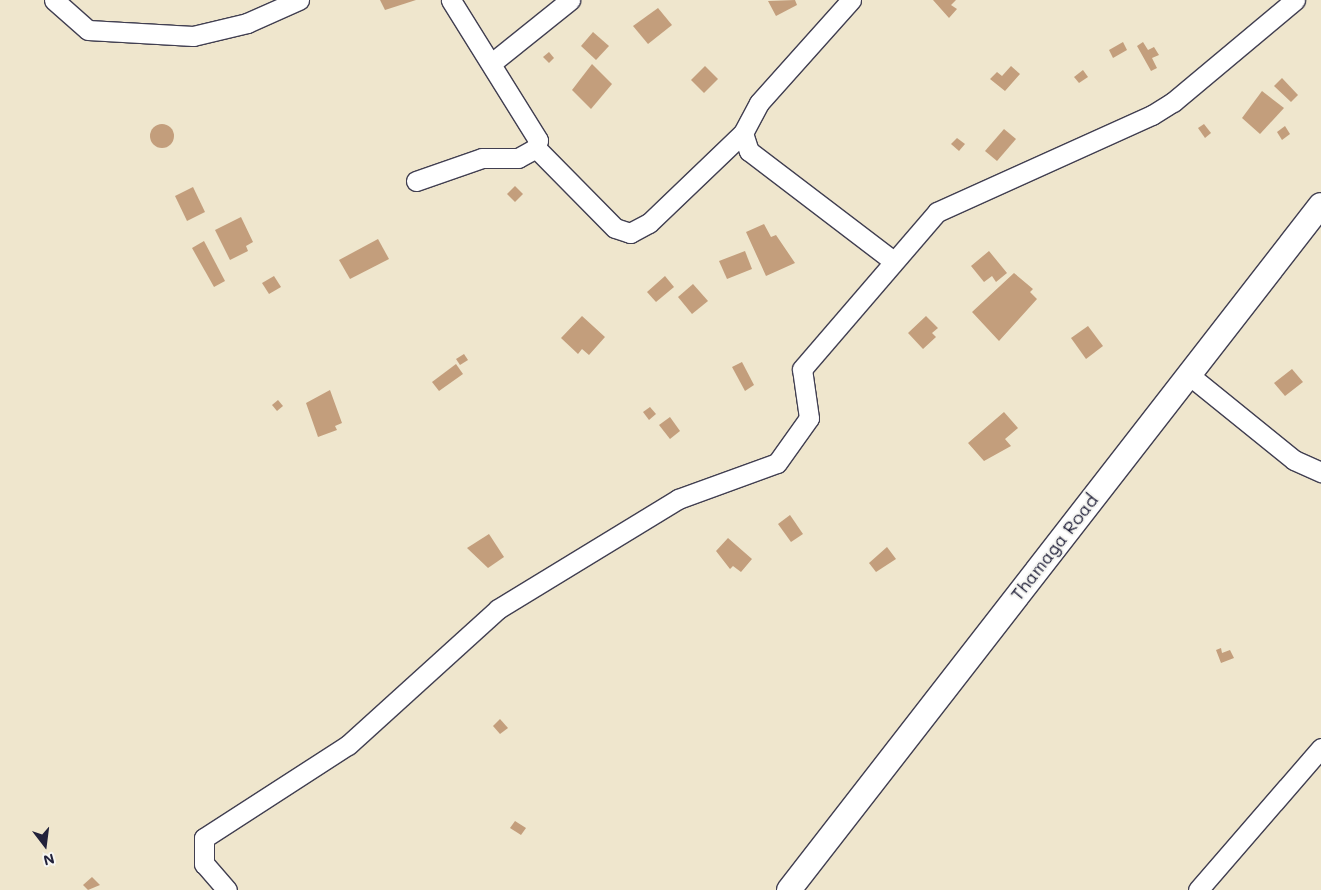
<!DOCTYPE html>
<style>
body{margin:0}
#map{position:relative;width:1321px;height:890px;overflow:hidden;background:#efe6cd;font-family:Mali,sans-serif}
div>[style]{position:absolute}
.building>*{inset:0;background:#c39e7c}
.round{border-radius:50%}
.roads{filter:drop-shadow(1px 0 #413f51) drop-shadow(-1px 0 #413f51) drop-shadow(0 1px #413f51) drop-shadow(0 -1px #413f51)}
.minor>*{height:19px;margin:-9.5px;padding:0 9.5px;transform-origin:9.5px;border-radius:9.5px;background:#fff}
.major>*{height:24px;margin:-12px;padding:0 12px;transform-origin:12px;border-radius:12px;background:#fff}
span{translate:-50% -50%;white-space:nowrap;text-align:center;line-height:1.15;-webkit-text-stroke:4px #f6f6f2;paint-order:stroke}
.street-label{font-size:18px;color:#22223b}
.north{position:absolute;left:20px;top:820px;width:50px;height:50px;-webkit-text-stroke:4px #f6f6f2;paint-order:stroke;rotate:165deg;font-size:14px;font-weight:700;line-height:20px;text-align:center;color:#22223b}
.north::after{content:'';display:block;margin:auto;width:18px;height:22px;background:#22223b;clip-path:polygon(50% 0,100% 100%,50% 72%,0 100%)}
</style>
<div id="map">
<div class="building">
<div style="clip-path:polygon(380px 0,416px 0,385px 10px)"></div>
<div style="clip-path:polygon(795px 0,797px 5px,776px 16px,768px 1px)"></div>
<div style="clip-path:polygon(933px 0,956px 0,951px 5px,957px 9px,949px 18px)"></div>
<div style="clip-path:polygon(658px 8px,672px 25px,648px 44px,633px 26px)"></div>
<div style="clip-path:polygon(593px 32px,609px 46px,596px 60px,581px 46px)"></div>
<div style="clip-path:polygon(1123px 42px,1127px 50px,1113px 58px,1109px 50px)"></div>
<div style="clip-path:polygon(1143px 42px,1148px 50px,1154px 47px,1159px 55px,1152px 58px,1157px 68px,1151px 71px,1137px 46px)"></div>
<div style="clip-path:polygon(549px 52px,554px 58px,549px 63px,543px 57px)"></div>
<div style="clip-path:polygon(592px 64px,612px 84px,591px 109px,572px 90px)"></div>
<div style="clip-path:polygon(705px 66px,718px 79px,704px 93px,691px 80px)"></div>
<div style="clip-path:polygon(1011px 66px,1020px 74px,1005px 91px,990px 79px,997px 72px,1002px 76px)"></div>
<div style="clip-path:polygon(1083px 70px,1088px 77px,1079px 83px,1074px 77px)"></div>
<div style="clip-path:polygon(1282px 78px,1298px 95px,1291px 102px,1274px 86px)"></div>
<div style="clip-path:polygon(1262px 91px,1284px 108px,1260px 134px,1242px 118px)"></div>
<div style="clip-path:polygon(1204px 124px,1211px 133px,1205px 138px,1198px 128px)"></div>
<div class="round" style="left:150px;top:124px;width:24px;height:24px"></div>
<div style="clip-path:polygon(1285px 126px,1290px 134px,1282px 140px,1277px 132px)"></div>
<div style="clip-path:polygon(1004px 129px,1016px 139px,997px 161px,985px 151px)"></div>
<div style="clip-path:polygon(957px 138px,965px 144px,959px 151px,951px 144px)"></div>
<div style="clip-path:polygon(515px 186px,523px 194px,515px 202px,507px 194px)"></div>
<div style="clip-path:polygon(193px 187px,205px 212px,187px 221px,175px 196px)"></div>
<div style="clip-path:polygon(241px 217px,253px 242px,246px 246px,248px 251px,230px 260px,215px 230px)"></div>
<div style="clip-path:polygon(764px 224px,771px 237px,776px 235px,795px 263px,766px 276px,746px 232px)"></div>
<div style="clip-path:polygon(378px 239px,389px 259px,350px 279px,339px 260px)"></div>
<div style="clip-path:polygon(204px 241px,225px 281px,214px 287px,192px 248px)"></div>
<div style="clip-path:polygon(745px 251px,752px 269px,727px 279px,719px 261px)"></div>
<div style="clip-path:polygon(989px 251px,1007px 273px,996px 282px,992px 276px,984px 282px,971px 266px)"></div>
<div style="clip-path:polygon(1014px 273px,1033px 289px,1030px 292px,1037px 299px,999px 341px,972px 312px)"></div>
<div style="clip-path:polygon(274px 276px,281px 287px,269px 294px,262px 283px)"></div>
<div style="clip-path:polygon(665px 276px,674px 287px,656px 302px,647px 292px)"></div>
<div style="clip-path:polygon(693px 284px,708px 301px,692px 314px,678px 297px)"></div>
<div style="clip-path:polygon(582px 316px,605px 337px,589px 355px,582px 349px,578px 354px,561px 338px)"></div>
<div style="clip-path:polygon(926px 316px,938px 328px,932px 333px,936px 337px,923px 349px,908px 333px)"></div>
<div style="clip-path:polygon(1088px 326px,1103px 346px,1086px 359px,1071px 338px)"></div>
<div style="clip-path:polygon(464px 354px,468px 360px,460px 365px,456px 359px)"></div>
<div style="clip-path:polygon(742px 362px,754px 385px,745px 391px,732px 367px)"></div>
<div style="clip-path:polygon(456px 364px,463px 374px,439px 391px,432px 382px)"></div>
<div style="clip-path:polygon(1292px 369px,1303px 382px,1285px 396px,1274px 383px)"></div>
<div style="clip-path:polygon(330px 390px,342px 423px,335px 426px,337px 430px,318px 437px,306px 403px)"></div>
<div style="clip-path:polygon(278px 400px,283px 406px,277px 411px,272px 405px)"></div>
<div style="clip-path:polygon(650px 407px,656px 414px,649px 420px,643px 412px)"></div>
<div style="clip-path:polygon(1004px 412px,1018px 428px,1005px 439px,1011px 446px,984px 461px,968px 443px)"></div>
<div style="clip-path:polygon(670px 417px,680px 431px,670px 439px,659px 425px)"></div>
<div style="clip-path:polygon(790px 515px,803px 534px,791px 542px,778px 524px)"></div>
<div style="clip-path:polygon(489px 534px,504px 557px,488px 568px,467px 548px)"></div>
<div style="clip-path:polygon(728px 538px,752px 559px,741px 572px,733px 566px,730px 569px,716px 551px)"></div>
<div style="clip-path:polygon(887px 547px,896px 559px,876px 572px,869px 563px)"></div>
<div style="clip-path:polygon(1221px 648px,1222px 653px,1230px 650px,1234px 658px,1221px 663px,1216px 650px)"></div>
<div style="clip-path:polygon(500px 719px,508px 728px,500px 734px,493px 726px)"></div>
<div style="clip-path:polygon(515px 821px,526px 828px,521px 835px,510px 828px)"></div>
<div style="clip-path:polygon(92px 877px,100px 885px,88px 890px,83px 885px)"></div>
</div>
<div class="roads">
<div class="minor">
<div style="left:54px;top:0;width:45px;rotate:41.4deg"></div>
<div style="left:88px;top:30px;width:105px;rotate:3.3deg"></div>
<div style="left:193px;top:36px;width:56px;rotate:-13.5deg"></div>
<div style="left:247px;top:23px;width:57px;rotate:-23.9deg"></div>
<div style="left:851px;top:0;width:138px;rotate:131.8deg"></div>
<div style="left:759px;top:103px;width:34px;rotate:118deg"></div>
<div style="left:743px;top:133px;width:19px;rotate:72deg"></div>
<div style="left:749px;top:151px;width:180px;rotate:37.3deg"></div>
<div style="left:493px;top:62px;width:99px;rotate:-38.8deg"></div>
<div style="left:536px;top:148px;width:112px;rotate:45.4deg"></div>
<div style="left:615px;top:228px;width:16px;rotate:18deg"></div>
<div style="left:630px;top:233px;width:21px;rotate:-28deg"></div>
<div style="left:649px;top:223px;width:130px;rotate:-43.8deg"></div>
<div style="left:416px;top:181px;width:70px;rotate:-19.2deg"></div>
<div style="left:482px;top:158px;width:36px"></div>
<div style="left:518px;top:158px;width:21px;rotate:-29deg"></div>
<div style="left:536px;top:148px;width:8px;rotate:-76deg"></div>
<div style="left:538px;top:140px;width:165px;rotate:-121.9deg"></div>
<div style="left:1189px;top:375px;width:135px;rotate:39deg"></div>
<div style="left:1294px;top:460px;width:30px;rotate:24deg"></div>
<div style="left:227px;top:890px;width:35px;rotate:-131deg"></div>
<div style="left:204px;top:864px;width:26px;rotate:-90deg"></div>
<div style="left:204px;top:838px;width:171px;rotate:-32.9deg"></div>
<div style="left:348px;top:745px;width:202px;rotate:-42.2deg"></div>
<div style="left:498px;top:609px;width:211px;rotate:-31.4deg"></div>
<div style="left:678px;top:499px;width:105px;rotate:-20deg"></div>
<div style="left:777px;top:463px;width:55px;rotate:-54.6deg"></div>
<div style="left:809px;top:418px;width:49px;rotate:-98.1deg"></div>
<div style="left:802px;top:369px;width:207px;rotate:-49.3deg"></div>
<div style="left:937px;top:212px;width:236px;rotate:-24.3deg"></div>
<div style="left:1152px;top:115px;width:25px;rotate:-32deg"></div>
<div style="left:1173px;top:102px;width:159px;rotate:-39.9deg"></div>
<div style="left:1198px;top:890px;width:188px;rotate:-49.1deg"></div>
</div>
<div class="major">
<div style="left:789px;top:890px;width:867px;rotate:-52.17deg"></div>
</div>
</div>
<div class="street-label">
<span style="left:1054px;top:547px;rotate:-52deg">Thamaga Road</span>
</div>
<div class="north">N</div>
</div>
